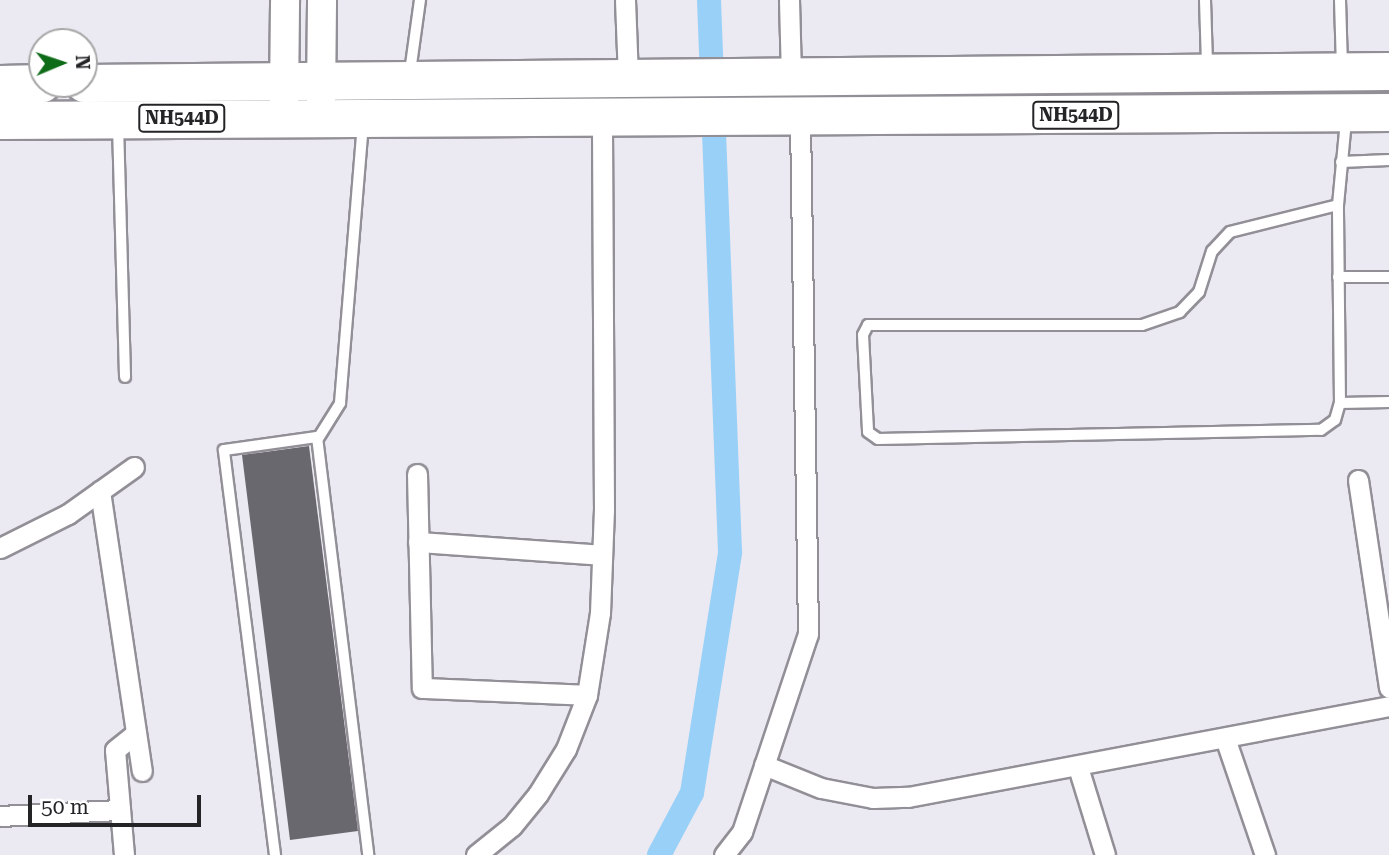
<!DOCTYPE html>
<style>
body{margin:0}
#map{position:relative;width:1389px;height:855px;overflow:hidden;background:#ebe9f1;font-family:"Roboto Serif",serif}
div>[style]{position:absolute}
.canal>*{height:24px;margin:-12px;padding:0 12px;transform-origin:12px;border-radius:12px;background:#98d0f7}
.building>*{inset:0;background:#6a686f}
.roads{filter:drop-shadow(2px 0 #928f97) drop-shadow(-2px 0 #928f97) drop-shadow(0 2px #928f97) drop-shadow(0 -2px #928f97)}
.lane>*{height:10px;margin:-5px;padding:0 5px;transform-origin:5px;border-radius:5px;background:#fff}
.street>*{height:19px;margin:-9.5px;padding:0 9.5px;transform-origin:9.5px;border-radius:9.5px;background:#fff}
.secondary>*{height:28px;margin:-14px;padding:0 14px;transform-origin:14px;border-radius:14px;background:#fff}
.highway>*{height:37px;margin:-18.5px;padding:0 18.5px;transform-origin:18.5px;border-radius:18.5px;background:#fff}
span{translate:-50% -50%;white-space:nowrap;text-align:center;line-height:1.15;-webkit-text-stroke:7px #fff;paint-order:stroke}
.shield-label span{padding:2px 5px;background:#fff;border:2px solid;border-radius:5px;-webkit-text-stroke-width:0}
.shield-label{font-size:18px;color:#242326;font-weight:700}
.north{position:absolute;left:28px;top:28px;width:70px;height:70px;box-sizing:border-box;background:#fff;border:2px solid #a7a7a8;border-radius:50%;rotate:88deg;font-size:19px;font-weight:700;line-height:28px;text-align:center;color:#242326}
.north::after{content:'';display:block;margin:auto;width:24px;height:32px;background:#0e6c18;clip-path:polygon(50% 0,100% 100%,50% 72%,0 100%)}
.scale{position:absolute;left:28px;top:795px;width:173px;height:32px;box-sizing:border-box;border:4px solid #242326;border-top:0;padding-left:9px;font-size:21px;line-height:24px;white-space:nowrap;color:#242326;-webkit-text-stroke:5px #fff;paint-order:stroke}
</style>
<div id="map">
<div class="canal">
<div style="left:659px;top:855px;width:70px;rotate:-62deg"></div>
<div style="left:692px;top:793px;width:244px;rotate:-81deg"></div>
<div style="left:730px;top:552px;width:552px;rotate:-92.18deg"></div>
</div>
<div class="building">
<div style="clip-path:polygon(309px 446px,358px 831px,290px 840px,242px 455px)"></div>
</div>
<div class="roads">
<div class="lane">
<div style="left:1205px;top:0;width:65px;rotate:88.2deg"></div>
<div style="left:1340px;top:0;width:66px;rotate:88.3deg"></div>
<div style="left:410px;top:72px;width:73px;rotate:-82.1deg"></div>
<div style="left:118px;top:125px;width:252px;rotate:88.4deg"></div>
<div style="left:1341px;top:162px;width:48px;rotate:-2.4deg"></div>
<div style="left:1338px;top:205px;width:111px;rotate:166deg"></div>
<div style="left:1230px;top:232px;width:26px;rotate:133deg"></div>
<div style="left:1212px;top:251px;width:43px;rotate:107.6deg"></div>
<div style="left:1199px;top:292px;width:28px;rotate:134deg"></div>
<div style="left:1180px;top:312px;width:40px;rotate:161.1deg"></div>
<div style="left:1142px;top:325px;width:274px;rotate:180deg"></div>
<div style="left:868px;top:325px;width:11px;rotate:117deg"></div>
<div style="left:863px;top:335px;width:97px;rotate:87deg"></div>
<div style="left:868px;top:432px;width:12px;rotate:35deg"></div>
<div style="left:878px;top:439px;width:443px;rotate:-1.2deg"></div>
<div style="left:1321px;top:430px;width:17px;rotate:-36deg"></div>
<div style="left:1335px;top:420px;width:18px;rotate:-74deg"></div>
<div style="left:1340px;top:403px;width:198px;rotate:-90.6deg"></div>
<div style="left:1338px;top:205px;width:85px;rotate:-84.6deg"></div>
<div style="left:1338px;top:277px;width:51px"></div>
<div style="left:1340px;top:403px;width:49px;rotate:-1.2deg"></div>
<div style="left:319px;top:437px;width:40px;rotate:-58deg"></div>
<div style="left:340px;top:403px;width:279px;rotate:-85.3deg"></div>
<div style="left:275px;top:855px;width:408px;rotate:-97.2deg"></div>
<div style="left:224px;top:450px;width:94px;rotate:-8deg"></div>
<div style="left:317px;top:437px;width:421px;rotate:83deg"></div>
</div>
<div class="street">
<div style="left:625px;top:0;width:78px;rotate:87.8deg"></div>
<div style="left:789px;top:0;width:77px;rotate:88.5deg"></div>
<div style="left:417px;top:474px;width:214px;rotate:88.7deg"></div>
<div style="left:422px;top:688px;width:165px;rotate:2.4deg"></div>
<div style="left:1358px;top:480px;width:210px;rotate:81.5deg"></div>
<div style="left:100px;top:491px;width:283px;rotate:81.5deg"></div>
<div style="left:418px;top:542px;width:184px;rotate:4deg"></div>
<div style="left:0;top:548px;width:76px;rotate:-26.6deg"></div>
<div style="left:68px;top:514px;width:81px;rotate:-35.5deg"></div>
<div style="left:1225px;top:738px;width:124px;rotate:71.1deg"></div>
<div style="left:764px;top:765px;width:61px;rotate:22deg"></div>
<div style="left:821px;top:788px;width:53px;rotate:10.9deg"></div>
<div style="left:873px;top:798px;width:35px;rotate:-2deg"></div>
<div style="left:908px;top:797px;width:490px;rotate:-10.7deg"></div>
<div style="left:1078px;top:767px;width:92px;rotate:72.9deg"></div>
<div style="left:0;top:816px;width:120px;rotate:-2.9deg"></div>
<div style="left:124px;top:855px;width:105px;rotate:-94.9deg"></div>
<div style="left:115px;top:750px;width:27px;rotate:-39deg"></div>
<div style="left:476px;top:855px;width:46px;rotate:-38.9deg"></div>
<div style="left:512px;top:826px;width:41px;rotate:-50.9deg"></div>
<div style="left:538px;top:794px;width:53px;rotate:-58.1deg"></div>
<div style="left:566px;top:749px;width:58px;rotate:-68.7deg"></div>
<div style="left:587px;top:695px;width:83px;rotate:-81deg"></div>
<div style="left:600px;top:613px;width:103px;rotate:-87.8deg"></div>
<div style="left:604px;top:510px;width:393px;rotate:-90.3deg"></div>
<div style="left:724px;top:855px;width:29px;rotate:-52deg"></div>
<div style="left:742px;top:832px;width:209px;rotate:-71.6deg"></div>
<div style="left:808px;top:634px;width:517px;rotate:-90.89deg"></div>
</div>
<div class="secondary">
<div style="left:321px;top:99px;width:99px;rotate:-89.4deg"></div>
<div style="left:284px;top:101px;width:101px;rotate:-89.4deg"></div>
</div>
<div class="highway">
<div style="left:84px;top:83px;width:1305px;rotate:-0.53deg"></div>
<div style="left:0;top:84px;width:42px;rotate:-1.4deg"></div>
<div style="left:0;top:120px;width:1389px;rotate:-0.33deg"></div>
</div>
</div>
<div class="shield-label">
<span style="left:1076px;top:115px">NH544D</span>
<span style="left:182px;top:118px">NH544D</span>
</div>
<div class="north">N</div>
<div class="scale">50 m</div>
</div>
